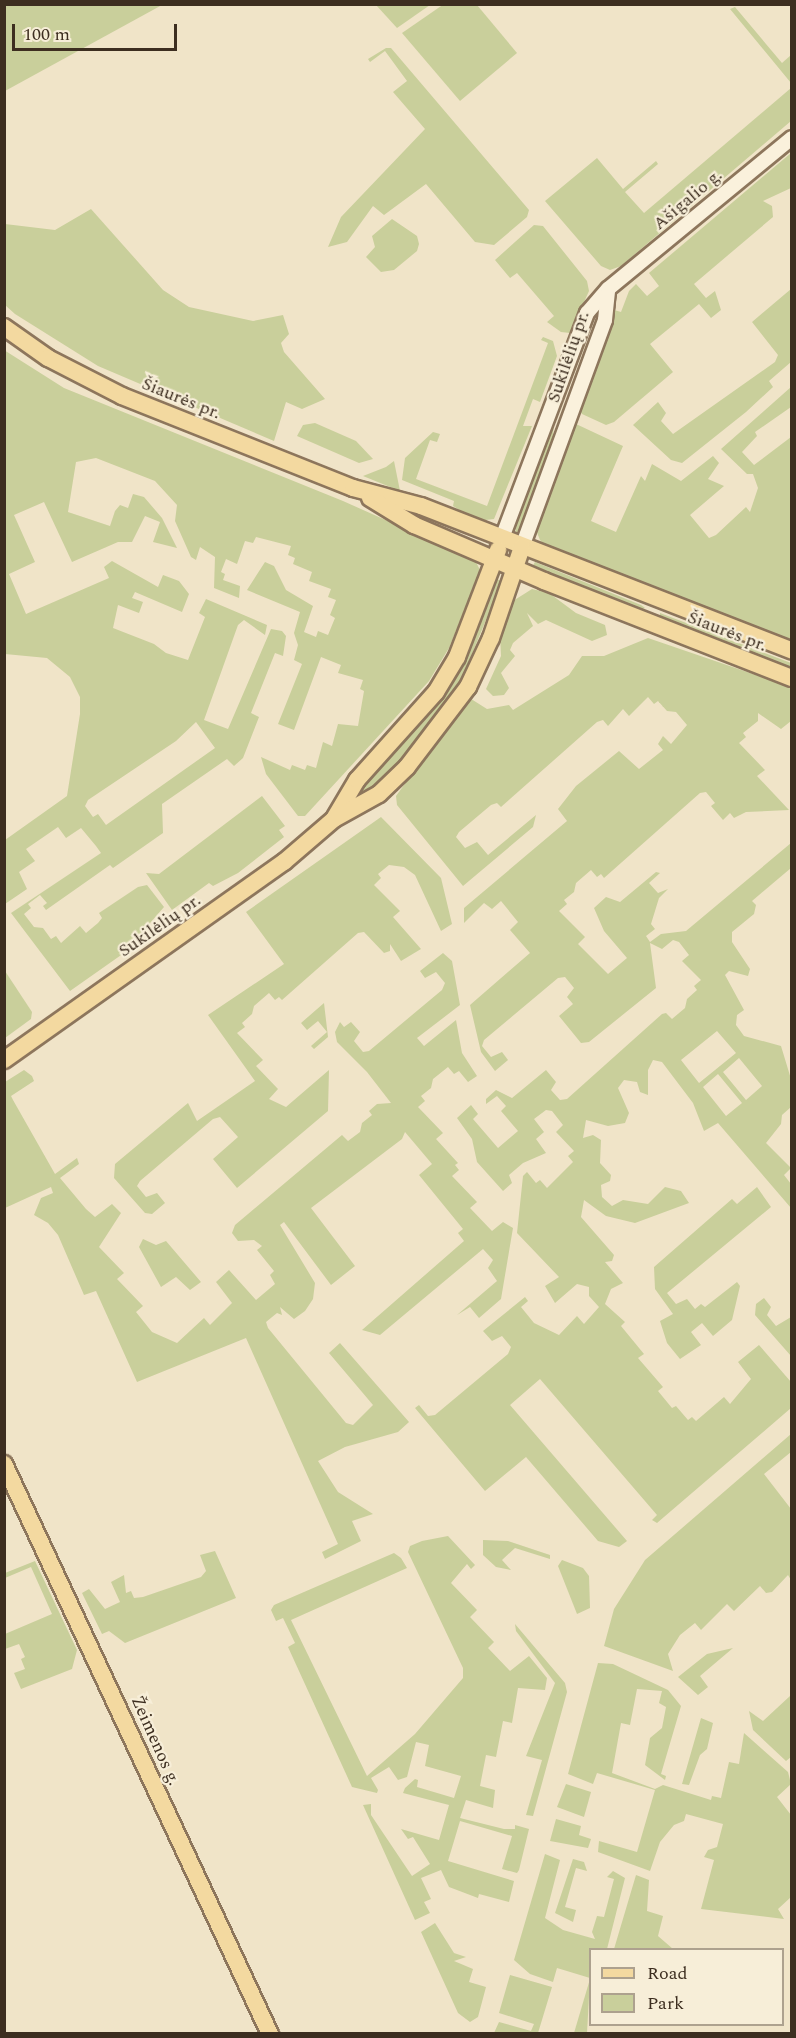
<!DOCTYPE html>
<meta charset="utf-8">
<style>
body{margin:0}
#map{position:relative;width:796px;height:2038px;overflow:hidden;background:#f0e4c8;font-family:Spectral,serif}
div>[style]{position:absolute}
.green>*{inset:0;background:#c9cf9b}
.roads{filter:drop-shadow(2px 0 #8d765c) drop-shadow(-2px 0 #8d765c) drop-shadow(0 2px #8d765c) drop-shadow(0 -2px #8d765c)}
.minor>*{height:14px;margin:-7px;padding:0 7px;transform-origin:7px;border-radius:7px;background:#faf1dc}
.major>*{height:16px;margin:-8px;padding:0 8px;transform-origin:8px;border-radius:8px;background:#f3d9a0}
span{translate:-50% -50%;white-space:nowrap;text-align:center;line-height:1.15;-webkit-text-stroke:4.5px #f7eed8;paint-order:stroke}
.street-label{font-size:18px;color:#3d2e20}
.frame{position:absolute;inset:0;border:6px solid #3d2e20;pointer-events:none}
.legend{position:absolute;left:589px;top:1948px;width:195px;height:78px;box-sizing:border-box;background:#f7eed8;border:2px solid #ada18e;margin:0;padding:8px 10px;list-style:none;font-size:18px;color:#3d2e20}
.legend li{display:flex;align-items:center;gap:12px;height:30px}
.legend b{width:30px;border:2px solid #ada18e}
.scale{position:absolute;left:12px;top:24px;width:165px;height:27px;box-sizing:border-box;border:3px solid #3d2e20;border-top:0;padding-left:8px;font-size:18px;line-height:21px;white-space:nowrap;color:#3d2e20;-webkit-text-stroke:4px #f7eed8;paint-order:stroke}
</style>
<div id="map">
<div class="green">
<div style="clip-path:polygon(444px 4px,477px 5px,517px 53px,460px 101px,402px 33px)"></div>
<div style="clip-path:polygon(4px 5px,5px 4px,162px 5px,5px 91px)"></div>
<div style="clip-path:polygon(376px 5px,430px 5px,397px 28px)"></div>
<div style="clip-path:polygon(735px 7px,782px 63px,791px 55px,791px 83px,730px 9px)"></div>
<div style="clip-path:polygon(386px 48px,391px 48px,529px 210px,527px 217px,494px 245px,475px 242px,426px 184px,384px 215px,373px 206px,347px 242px,328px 247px,341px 217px,425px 129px,393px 92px,407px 81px,385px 51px,370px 62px,368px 59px)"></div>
<div style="clip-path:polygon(791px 88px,791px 121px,621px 266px,610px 270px,601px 266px,545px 201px,597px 158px,623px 189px,656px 161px,658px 164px,625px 192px,644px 213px)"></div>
<div style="clip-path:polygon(791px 153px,791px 188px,763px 201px,772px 206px,773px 217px,694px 284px,706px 298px,715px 291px,721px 310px,711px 318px,699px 304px,650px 344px,673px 372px,614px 422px,606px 425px,582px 414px,578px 407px,614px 310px,621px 312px,629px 291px,636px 284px,647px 296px,659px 286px,649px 273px)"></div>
<div style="clip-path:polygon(91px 209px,163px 290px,189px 307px,253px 321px,283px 315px,289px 334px,281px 343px,284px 352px,325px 399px,302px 409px,286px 402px,274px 441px,98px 366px,15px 314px,5px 305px,5px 224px,55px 230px)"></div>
<div style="clip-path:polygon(392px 219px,417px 236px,419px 244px,417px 251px,394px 270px,381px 272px,366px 257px,375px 247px,372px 236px)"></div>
<div style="clip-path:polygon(534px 225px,543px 226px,587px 281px,589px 291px,570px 333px,561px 332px,547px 322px,554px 316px,517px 273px,510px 278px,495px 260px)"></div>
<div style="clip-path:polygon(791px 289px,791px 362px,769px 381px,773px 387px,746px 412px,682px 463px,671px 460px,633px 425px,658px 402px,666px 413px,661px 421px,673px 434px,775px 362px,778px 355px,752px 322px)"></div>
<div style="clip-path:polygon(543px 337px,553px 341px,557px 356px,540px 402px,533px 399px,523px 426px,532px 426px,494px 519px,477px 521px,453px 506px,454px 501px,402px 480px,405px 458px,433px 432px,440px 434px,437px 442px,430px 440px,416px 479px,487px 506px,548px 343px,541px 340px)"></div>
<div style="clip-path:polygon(evenodd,4px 350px,64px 388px,343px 501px,464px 555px,475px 560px,482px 574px,482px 580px,476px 581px,449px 648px,429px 681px,305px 816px,298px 816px,266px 774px,261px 757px,290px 770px,292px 765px,305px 770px,307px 765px,316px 768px,323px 742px,332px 746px,338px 724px,358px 726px,364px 691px,360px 689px,363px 680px,338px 673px,341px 665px,321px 657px,294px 730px,278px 724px,302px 664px,294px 660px,298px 645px,294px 633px,300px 612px,247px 590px,265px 562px,274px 566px,286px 590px,313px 606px,304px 632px,316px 637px,318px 631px,328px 635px,335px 618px,330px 615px,336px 600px,328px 597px,331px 589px,309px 581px,312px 572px,293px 564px,295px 558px,288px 555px,291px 546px,256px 537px,253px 543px,245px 541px,237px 564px,226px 559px,221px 572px,225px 574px,223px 580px,240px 586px,239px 598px,214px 588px,215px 557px,200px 547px,196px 560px,191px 557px,175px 521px,177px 505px,155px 481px,96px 458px,76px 462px,68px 512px,110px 526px,115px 511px,120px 505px,128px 508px,133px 494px,144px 497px,162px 518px,177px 548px,153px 542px,160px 522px,145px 516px,132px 542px,118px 542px,72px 562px,44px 502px,14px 515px,35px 562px,9px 574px,26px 614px,109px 578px,104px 567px,112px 561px,158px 587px,163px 575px,179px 581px,189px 594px,182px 612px,135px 592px,132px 598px,143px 602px,139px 613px,118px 605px,113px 628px,154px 644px,166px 653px,188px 660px,205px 617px,199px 613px,206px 599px,267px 625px,265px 635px,244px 620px,238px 625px,204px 720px,228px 729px,271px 629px,282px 631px,286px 636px,283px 656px,275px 653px,251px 713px,259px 717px,243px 758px,234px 766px,227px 759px,162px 804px,163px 833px,113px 868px,110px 865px,46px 910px,43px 906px,47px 903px,40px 895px,28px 904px,31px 908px,24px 914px,34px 927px,43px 928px,51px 939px,56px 936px,61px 943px,80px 926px,86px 933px,98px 923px,102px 918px,99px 913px,138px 887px,147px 885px,164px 907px,124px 953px,70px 991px,11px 913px,101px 853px,96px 846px,81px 828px,66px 838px,58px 827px,26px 849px,35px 861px,19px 872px,27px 889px,5px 904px,5px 840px,67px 796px,80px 714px,80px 697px,70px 677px,47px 658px,5px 654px,4px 350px,196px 722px,215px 748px,106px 825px,98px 814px,93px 817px,85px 806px,88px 800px,176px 741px,196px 722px)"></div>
<div style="clip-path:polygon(575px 367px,554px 424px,552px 444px,522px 527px,516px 533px,515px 528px)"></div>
<div style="clip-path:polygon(791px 387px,791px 407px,755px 432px,757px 436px,742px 452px,754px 465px,791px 437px,791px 644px,546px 547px,540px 540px,536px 530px,539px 516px,571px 428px,576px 424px,623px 446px,591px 521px,616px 532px,641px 476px,645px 481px,652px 464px,681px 481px,713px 456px,719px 463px,708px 479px,724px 486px,690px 515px,709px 538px,716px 535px,746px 507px,750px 512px,758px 488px,753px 474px,747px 474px,721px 449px)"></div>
<div style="clip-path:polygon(315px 423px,356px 441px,373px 459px,359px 463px,297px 436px,303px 425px)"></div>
<div style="clip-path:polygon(394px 461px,400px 491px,363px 476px,386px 467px)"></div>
<div style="clip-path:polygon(535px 562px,641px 605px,645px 608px,640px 610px,549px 576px,532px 567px)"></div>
<div style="clip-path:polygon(496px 579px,502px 581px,458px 688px,402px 762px,361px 795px,358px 788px,421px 720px,461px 663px)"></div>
<div style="clip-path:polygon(532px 589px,549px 593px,576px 613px,605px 625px,607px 635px,592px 641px,546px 620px,538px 624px,527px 613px,533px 626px,513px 643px,510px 650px,515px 656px,501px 673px,509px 688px,504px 695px,493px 696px,486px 689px,501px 656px,500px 634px,513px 601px)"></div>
<div style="clip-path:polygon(660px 613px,791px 663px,791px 671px,660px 620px)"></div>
<div style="clip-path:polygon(evenodd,648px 638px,791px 687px,791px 721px,781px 729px,758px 713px,758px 721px,743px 733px,746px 737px,739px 743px,765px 770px,757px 776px,789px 810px,746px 812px,734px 818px,730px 813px,723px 820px,711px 806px,715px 803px,706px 792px,700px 793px,604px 878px,601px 874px,597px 877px,591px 870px,576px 883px,574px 892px,564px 900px,567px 904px,559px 911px,585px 937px,578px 944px,608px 974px,627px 958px,604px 931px,594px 908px,606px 897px,620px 902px,656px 872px,660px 873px,649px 883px,658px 893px,668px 889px,659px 898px,651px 924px,655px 929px,646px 936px,650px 942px,661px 934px,686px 931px,791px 843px,791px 868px,752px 901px,756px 905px,754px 914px,732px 932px,732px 942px,750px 969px,748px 976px,729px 971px,725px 975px,744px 1010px,737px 1015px,736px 1025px,744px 1036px,781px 1046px,791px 1079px,791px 1107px,782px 1115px,781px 1124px,766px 1143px,791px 1168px,784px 1175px,791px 1184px,791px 1208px,718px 1123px,704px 1131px,693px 1103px,662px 1062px,653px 1060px,648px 1070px,648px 1095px,640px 1092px,637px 1082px,624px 1080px,618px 1088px,629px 1113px,625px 1123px,608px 1126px,586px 1120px,583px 1138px,593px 1135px,601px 1140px,600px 1163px,611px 1175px,610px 1181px,601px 1185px,602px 1197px,612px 1206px,623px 1200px,648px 1204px,665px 1187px,681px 1191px,689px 1203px,635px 1223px,606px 1216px,584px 1200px,581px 1217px,614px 1255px,612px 1261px,605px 1262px,623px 1283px,611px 1289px,605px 1304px,625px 1322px,621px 1326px,644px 1354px,638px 1358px,663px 1387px,658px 1391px,672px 1408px,676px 1406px,688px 1420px,692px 1417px,696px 1421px,724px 1397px,730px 1404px,751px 1379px,738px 1362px,759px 1345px,791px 1382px,791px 1408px,657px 1523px,652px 1520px,657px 1515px,540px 1379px,510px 1405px,627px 1541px,619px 1547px,598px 1541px,526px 1457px,485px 1491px,415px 1408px,419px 1405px,428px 1416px,435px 1415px,508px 1354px,511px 1347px,502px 1336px,492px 1341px,483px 1331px,525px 1297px,528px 1301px,521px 1307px,534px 1323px,559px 1335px,577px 1316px,584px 1324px,599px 1307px,589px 1296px,589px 1287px,577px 1284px,555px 1303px,545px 1286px,559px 1277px,517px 1233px,523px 1176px,527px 1172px,536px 1183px,540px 1180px,547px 1188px,573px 1162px,568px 1156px,574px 1151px,556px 1132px,563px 1125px,552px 1111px,546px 1110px,534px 1119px,544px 1132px,536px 1139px,546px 1153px,523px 1163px,509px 1175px,512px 1183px,503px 1191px,477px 1162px,472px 1139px,457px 1118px,471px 1105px,478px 1114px,473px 1119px,498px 1148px,518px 1131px,501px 1111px,506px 1106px,497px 1096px,486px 1104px,486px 1099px,496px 1090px,512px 1098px,546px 1070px,556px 1082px,551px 1090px,560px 1100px,567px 1099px,662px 1014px,666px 1013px,672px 1019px,685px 1008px,687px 999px,697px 990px,694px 986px,701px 980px,682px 961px,689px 955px,679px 942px,673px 940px,662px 949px,650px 943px,656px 988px,589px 1042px,581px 1043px,559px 1016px,573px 1004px,567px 997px,574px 988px,565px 977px,558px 978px,484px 1040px,482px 1046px,491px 1057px,502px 1052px,508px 1060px,495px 1071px,481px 1052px,470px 1005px,530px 953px,510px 930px,518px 922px,501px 901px,492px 909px,484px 903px,464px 923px,464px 908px,567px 821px,558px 809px,576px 786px,619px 751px,639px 769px,663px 750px,658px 744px,663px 736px,671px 744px,687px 725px,676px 712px,667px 711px,658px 701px,654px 704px,648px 697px,629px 716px,623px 709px,608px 726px,603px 720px,597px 722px,501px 807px,497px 803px,491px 805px,459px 832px,456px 837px,465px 848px,477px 842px,488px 855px,536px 815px,533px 827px,463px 886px,397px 805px,396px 796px,468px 697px,487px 709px,509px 705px,513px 710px,569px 675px,582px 656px,604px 656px,648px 638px,717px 1031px,736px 1053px,699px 1083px,681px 1060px,717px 1031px,648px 638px,739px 1058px,762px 1086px,746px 1100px,723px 1072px,739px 1058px,648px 638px,718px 1074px,742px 1103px,726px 1116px,703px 1087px,718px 1074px)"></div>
<div style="clip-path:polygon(262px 796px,285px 826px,279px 830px,284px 837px,238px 873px,213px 886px,209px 883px,172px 910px,146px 873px,159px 874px)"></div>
<div style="clip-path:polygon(381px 817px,441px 878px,452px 924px,441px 931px,415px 875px,404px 867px,389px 865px,378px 874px,381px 878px,374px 885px,400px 911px,393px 917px,421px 949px,401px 961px,390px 944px,390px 951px,384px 953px,364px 932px,358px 933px,282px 1000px,279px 997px,275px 1000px,269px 993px,254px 1006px,252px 1014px,242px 1023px,245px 1027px,237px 1033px,263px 1060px,256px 1066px,278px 1089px,269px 1099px,286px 1107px,329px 1070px,328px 1111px,237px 1188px,213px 1159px,238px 1137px,220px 1117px,213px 1119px,140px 1181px,137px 1186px,146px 1197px,157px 1193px,165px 1203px,152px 1214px,145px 1213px,114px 1178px,115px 1164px,188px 1103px,197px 1121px,255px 1081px,208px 1015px,284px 964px,246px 912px)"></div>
<div style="clip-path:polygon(443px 953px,452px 961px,460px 1005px,417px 1038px,424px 1046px,456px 1020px,462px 1053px,477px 1076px,468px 1082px,459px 1071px,454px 1074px,448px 1067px,433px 1079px,431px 1088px,421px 1096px,425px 1101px,418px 1107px,443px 1133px,436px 1139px,458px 1163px,455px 1165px,459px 1170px,452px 1176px,477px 1202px,470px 1208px,492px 1231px,503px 1222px,513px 1228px,501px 1299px,479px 1318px,470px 1307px,457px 1315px,497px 1281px,488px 1268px,493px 1260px,483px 1249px,380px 1335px,362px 1330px,464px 1241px,458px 1233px,463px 1229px,419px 1175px,432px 1164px,405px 1132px,402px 1139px,311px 1208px,355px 1266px,331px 1285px,284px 1222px,280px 1225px,315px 1283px,313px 1299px,305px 1311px,294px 1319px,280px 1307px,282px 1315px,277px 1313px,266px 1322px,268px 1328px,346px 1423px,353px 1425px,373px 1405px,329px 1353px,340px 1343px,409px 1422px,398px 1432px,345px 1447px,318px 1461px,338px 1492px,373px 1514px,352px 1521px,361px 1541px,325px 1559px,322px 1552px,338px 1544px,246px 1338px,137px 1382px,96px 1291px,84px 1295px,58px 1235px,48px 1223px,34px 1215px,41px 1198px,53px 1193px,51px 1187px,5px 1208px,5px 1082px,24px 1070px,32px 1076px,34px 1081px,11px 1096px,13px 1100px,55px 1174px,77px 1158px,79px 1164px,60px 1178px,86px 1209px,95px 1217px,112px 1204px,121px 1213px,99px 1247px,124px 1273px,117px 1279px,143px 1306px,136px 1312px,152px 1332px,177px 1343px,204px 1318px,210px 1325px,232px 1303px,216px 1282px,229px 1270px,256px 1300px,275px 1284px,270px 1275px,274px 1271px,257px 1250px,262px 1246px,254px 1240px,238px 1241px,232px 1233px,235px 1225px,342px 1135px,348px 1141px,360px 1132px,362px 1123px,372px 1115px,369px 1111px,377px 1104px,391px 1103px,367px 1072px,337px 1042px,335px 1032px,340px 1022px,344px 1027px,351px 1022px,360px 1032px,354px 1041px,363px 1052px,369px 1051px,442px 990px,445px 983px,436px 972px,425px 978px,420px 971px)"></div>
<div style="clip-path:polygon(5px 971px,32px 1012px,31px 1019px,5px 1038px)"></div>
<div style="clip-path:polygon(324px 1003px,328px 1037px,314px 1049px,311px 1046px,327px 1032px,318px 1021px,307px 1030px,301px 1023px)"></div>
<div style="clip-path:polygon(757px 1187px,771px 1207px,667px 1293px,676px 1304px,687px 1299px,695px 1309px,701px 1304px,705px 1307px,737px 1282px,740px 1286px,732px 1320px,713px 1336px,702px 1323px,691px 1332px,701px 1345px,680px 1359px,667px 1343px,660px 1321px,673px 1314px,655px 1289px,654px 1267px,732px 1199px,737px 1204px)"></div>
<div style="clip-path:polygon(143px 1239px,156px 1245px,166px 1241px,201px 1282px,190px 1290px,176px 1277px,161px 1287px,139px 1247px)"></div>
<div style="clip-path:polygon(764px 1298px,771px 1307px,767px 1315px,776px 1326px,791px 1317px,791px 1356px,755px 1315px,756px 1304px)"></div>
<div style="clip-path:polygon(791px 1434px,791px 1452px,764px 1474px,791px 1509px,791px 1580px,788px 1575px,772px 1592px,766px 1593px,760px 1586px,734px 1611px,727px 1604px,701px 1630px,695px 1623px,680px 1635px,668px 1654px,673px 1671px,604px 1646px,614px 1609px,645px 1560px)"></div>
<div style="clip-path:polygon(448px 1536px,475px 1565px,471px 1569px,467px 1564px,451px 1583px,477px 1610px,470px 1617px,494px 1642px,488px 1648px,510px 1671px,529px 1656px,547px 1678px,545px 1690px,518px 1688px,512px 1723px,503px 1721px,496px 1757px,486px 1755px,480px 1786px,495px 1790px,493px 1808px,466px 1800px,460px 1818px,504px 1829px,515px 1829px,515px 1825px,529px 1829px,519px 1870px,517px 1873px,502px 1869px,512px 1836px,460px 1821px,448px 1861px,514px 1881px,509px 1902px,479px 1894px,478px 1898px,449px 1887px,441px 1870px,421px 1878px,431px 1899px,424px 1902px,430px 1913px,415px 1920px,363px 1805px,371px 1804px,371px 1815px,412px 1876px,430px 1864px,413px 1837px,408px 1839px,401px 1829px,439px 1840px,449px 1805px,403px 1793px,405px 1788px,415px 1779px,418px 1780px,417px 1787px,454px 1798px,461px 1776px,425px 1766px,429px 1745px,416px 1742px,407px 1777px,398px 1780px,389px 1767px,371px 1778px,378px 1790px,377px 1793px,352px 1787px,288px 1647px,295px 1643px,283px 1618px,276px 1621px,271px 1610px,274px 1605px,394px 1553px,401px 1558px,407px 1568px,291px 1620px,367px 1776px,415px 1734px,463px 1678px,463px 1668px,408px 1552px,410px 1546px,422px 1541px)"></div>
<div style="clip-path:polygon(483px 1540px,508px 1541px,550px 1555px,550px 1559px,515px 1548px,502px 1560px,511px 1570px,496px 1567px,483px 1555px)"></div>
<div style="clip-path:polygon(215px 1551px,236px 1598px,125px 1643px,109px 1631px,102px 1634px,82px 1593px,89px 1589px,105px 1609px,120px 1602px,111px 1582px,124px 1575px,126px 1593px,131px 1591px,134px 1598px,143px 1597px,201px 1577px,206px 1571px,200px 1555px)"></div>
<div style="clip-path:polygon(562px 1560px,583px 1568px,589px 1576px,590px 1608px,577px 1614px,558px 1566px)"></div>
<div style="clip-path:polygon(35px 1561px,77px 1650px,72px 1669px,21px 1689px,14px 1673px,25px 1669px,21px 1659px,25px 1657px,19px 1644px,5px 1649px,5px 1634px,52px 1614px,31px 1567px,5px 1578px,5px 1573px)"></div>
<div style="clip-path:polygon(515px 1624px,565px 1683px,567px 1692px,533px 1816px,526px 1815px,542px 1760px,526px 1756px,555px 1683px,516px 1631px)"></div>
<div style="clip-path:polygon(733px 1648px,700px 1676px,708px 1687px,698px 1695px,678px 1677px,707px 1654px)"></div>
<div style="clip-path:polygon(598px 1663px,613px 1664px,668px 1690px,681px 1706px,661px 1774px,666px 1776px,665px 1780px,645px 1765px,650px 1738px,662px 1728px,666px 1707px,659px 1703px,662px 1691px,637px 1689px,630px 1725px,621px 1723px,612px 1773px,655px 1789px,663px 1785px,711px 1800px,712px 1796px,721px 1798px,729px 1762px,739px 1764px,744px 1733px,788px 1772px,791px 1784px,777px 1797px,791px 1815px,791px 1897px,778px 1909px,784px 1919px,701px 1909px,714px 1860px,704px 1857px,708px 1850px,717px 1847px,723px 1824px,686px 1814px,684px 1821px,674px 1825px,660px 1842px,650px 1871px,598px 1852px,599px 1841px,637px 1852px,655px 1790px,597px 1773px,593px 1784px,568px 1774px)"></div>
<div style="clip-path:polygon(790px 1696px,791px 1757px,786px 1761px,753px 1730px,749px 1711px,763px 1721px)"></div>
<div style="clip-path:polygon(701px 1718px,713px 1723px,707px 1749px,700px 1755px,689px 1785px,682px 1784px)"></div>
<div style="clip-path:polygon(566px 1784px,591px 1792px,584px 1817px,557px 1807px)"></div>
<div style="clip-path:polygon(556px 1819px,581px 1826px,579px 1835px,591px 1839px,588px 1848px,550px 1841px)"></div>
<div style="clip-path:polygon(545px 1854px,560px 1860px,545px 1918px,563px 1930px,595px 1939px,592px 1932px,597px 1916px,604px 1917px,614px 1879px,607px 1877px,613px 1871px,625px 1878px,607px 1949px,590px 1950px,590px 1978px,557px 1968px,553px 1982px,530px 1974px,514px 1960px)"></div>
<div style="clip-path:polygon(573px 1859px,584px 1862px,587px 1871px,576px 1868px,565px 1907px,576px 1910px,573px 1922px,555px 1913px)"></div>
<div style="clip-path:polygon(636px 1875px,649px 1880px,647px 1911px,663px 1916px,658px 1936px,673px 1949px,614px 1949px)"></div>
<div style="clip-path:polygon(435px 1923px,454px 1953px,466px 1957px,454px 1961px,473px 1969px,469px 1982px,486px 1987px,478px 2017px,470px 2022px,458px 2013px,421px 1932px)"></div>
<div style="clip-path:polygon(510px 1975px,552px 1987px,538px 2033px,494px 2033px,499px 2022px,531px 2031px,534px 2024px,499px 2013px)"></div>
<div style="clip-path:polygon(590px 1979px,587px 2033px,574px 2033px)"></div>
</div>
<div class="roads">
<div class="minor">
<div style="left:502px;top:538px;width:241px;rotate:-69.3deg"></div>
<div style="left:587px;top:313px;width:32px;rotate:-49deg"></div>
<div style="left:608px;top:289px;width:238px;rotate:-39.4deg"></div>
<div style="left:522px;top:547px;width:242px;rotate:-69.9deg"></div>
<div style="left:605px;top:320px;width:31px;rotate:-84deg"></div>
</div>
<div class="major">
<div style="left:4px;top:327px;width:54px;rotate:35.2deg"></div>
<div style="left:48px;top:358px;width:83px;rotate:27.2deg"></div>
<div style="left:122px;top:396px;width:249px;rotate:21.7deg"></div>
<div style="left:353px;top:488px;width:70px;rotate:14.8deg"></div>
<div style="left:421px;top:506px;width:398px;rotate:21.3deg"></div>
<div style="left:370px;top:498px;width:52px;rotate:31.5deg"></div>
<div style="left:414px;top:525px;width:142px;rotate:23.3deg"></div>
<div style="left:544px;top:581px;width:266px;rotate:21.4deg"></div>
<div style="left:335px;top:817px;width:43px;rotate:-59.3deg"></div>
<div style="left:357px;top:780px;width:118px;rotate:-48.1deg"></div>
<div style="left:436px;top:692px;width:41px;rotate:-59deg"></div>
<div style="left:457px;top:657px;width:115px;rotate:-69deg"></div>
<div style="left:4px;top:1060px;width:343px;rotate:-35.3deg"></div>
<div style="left:284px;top:862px;width:66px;rotate:-40.7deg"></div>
<div style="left:334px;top:819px;width:51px;rotate:-29.1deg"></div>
<div style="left:379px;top:794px;width:39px;rotate:-44deg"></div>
<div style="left:407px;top:767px;width:101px;rotate:-52.7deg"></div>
<div style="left:468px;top:687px;width:54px;rotate:-64.9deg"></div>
<div style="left:491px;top:638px;width:96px;rotate:-71.2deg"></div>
<div style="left:4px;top:1464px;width:629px;rotate:64.98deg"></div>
</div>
</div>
<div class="street-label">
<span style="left:688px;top:200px;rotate:-40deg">Ašigalio g.</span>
<span style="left:569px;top:357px;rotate:-71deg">Sukilėlių pr.</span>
<span style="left:181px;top:399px;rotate:22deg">Šiaurės pr.</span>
<span style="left:727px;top:632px;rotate:21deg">Šiaurės pr.</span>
<span style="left:160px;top:926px;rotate:-35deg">Sukilėlių pr.</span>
<span style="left:155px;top:1741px;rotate:66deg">Žeimenos g.</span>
</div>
<div class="frame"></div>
<ul class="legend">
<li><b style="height:8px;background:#f3d9a0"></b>Road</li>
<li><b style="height:16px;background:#c9cf9b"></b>Park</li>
</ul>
<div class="scale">100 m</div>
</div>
